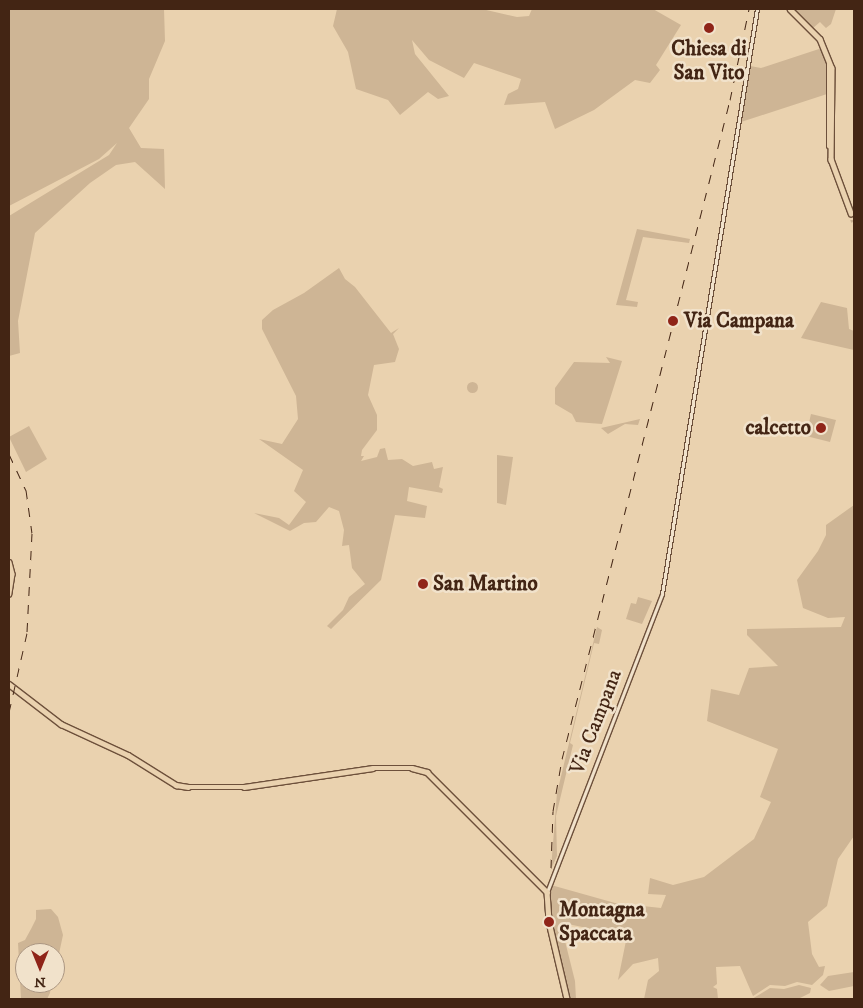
<!DOCTYPE html>
<style>
body{margin:0}
#map{position:relative;width:863px;height:1008px;overflow:hidden;background:#ead2af;font-family:"IM FELL DW Pica",serif}
div>[style]{position:absolute}
.green>*{inset:0;background:#ceb595}
.round{border-radius:50%}
.major-tunnel>*{height:4.5px;margin-top:-2.25px;transform-origin:0;background:repeating-linear-gradient(90deg,#c9af90 0 4.5px,transparent 0 6.5px)}
.roads{filter:drop-shadow(1px 0 #6d503b) drop-shadow(-1px 0 #6d503b) drop-shadow(0 1px #6d503b) drop-shadow(0 -1px #6d503b)}
.minor>*{height:3px;margin:-1.5px;padding:0 1.5px;transform-origin:1.5px;border-radius:1.5px;background:#f1e2cb}
.major>*{height:4.5px;margin:-2.25px;padding:0 2.25px;transform-origin:2.25px;border-radius:2.25px;background:#ead2af}
.rail>*{height:1px;margin-top:-0.5px;transform-origin:0;background:repeating-linear-gradient(90deg,#432514 0 9px,transparent 0 18px)}
.dots>*{width:14px;height:14px;translate:-50% -50%;box-sizing:border-box;border:2px solid #f1e2cb;border-radius:50%}
span{translate:-50% -50%;white-space:nowrap;text-align:center;line-height:1.15;-webkit-text-stroke:5px #f1e2cb;paint-order:stroke}
.poi-label{font-size:21px;color:#432514;font-weight:700}
.left{translate:0 -50%;text-align:left}
.right{translate:-100% -50%;text-align:right}
.street-label{font-size:21px;color:#432514}
.frame{position:absolute;inset:0;border:10px solid #432514;pointer-events:none}
.north{position:absolute;left:15px;top:943px;width:50px;height:50px;box-sizing:border-box;background:#f1e2cb;border:1px solid #ab9682;border-radius:50%;rotate:180deg;font-size:14px;font-weight:700;line-height:20px;text-align:center;color:#432514}
.north::after{content:'';display:block;margin:auto;width:18px;height:22px;background:#8f2418;clip-path:polygon(50% 0,100% 100%,50% 72%,0 100%)}
</style>
<div id="map">
<div class="green">
<div style="clip-path:polygon(9px 9px,164px 9px,165px 41px,149px 79px,149px 99px,129px 128px,141px 148px,164px 149px,165px 189px,135px 162px,116px 165px,90px 183px,35px 233px,18px 321px,20px 353px,9px 356px,9px 216px,109px 155px,117px 143px,99px 159px,9px 206px)"></div>
<div style="clip-path:polygon(337px 9px,482px 9px,517px 17px,529px 16px,532px 9px,653px 9px,681px 25px,656px 65px,660px 70px,650px 83px,635px 80px,594px 110px,555px 129px,545px 102px,504px 105px,508px 94px,518px 89px,521px 79px,474px 63px,464px 78px,429px 60px,412px 40px,415px 54px,449px 96px,438px 99px,428px 92px,400px 115px,388px 100px,356px 89px,348px 52px,333px 26px)"></div>
<div style="clip-path:polygon(793px 9px,836px 9px,831px 24px,826px 28px,820px 22px,813px 28px)"></div>
<div style="clip-path:polygon(822px 48px,828px 63px,827px 94px,741px 122px,750px 66px,761px 68px)"></div>
<div style="clip-path:polygon(637px 229px,690px 239px,689px 243px,643px 237px,626px 300px,638px 302px,637px 307px,616px 305px)"></div>
<div style="clip-path:polygon(339px 268px,345px 279px,355px 287px,391px 333px,399px 328px,393px 334px,399px 349px,395px 362px,374px 365px,368px 395px,377px 415px,377px 430px,362px 450px,361px 456px,364px 456px,361px 461px,377px 457px,380px 449px,385px 448px,388px 460px,402px 459px,413px 466px,432px 462px,434px 469px,443px 467px,439px 487px,443px 489px,442px 493px,409px 487px,407px 501px,427px 506px,425px 518px,395px 515px,381px 580px,331px 629px,327px 626px,343px 610px,349px 597px,365px 584px,352px 568px,349px 545px,342px 546px,344px 530px,339px 511px,329px 507px,316px 522px,304px 523px,290px 531px,254px 513px,279px 518px,289px 525px,306px 502px,294px 491px,303px 470px,259px 439px,282px 444px,298px 419px,296px 396px,262px 329px,262px 320px,273px 310px,304px 293px)"></div>
<div style="clip-path:polygon(821px 302px,847px 308px,849px 329px,854px 331px,854px 350px,801px 338px)"></div>
<div style="clip-path:polygon(606px 357px,622px 361px,602px 424px,576px 422px,572px 414px,555px 404px,555px 388px,574px 362px,610px 363px)"></div>
<div class="round" style="left:466.5px;top:381.5px;width:11px;height:11px"></div>
<div style="clip-path:polygon(811px 414px,836px 420px,830px 442px,806px 436px)"></div>
<div style="clip-path:polygon(640px 419px,638px 425px,625px 424px,608px 434px,601px 428px)"></div>
<div style="clip-path:polygon(29px 426px,47px 459px,26px 472px,9px 437px)"></div>
<div style="clip-path:polygon(497px 455px,513px 457px,506px 505px,497px 503px)"></div>
<div style="clip-path:polygon(854px 505px,854px 836px,838px 859px,827px 906px,808px 922px,812px 954px,819px 967px,825px 966px,823px 975px,812px 985px,797px 982px,785px 986px,770px 985px,753px 996px,740px 966px,716px 967px,717px 984px,713px 987px,717px 989px,718px 999px,644px 999px,648px 980px,659px 971px,658px 958px,633px 964px,618px 980px,628px 931px,606px 932px,568px 924px,564px 937px,575px 981px,576px 999px,573px 999px,570px 997px,552px 930px,549px 904px,551px 885px,615px 903px,661px 908px,666px 895px,648px 894px,650px 878px,673px 885px,704px 877px,754px 839px,771px 802px,760px 797px,778px 749px,707px 721px,711px 689px,739px 695px,749px 668px,778px 666px,747px 635px,747px 629px,841px 627px,845px 617px,828px 618px,803px 608px,797px 580px,818px 551px,826px 535px,826px 525px)"></div>
<div style="clip-path:polygon(638px 597px,652px 601px,642px 624px,626px 619px,631px 603px,636px 604px)"></div>
<div style="clip-path:polygon(597px 627px,602px 630px,599px 644px,594px 643px,570px 743px,573px 745px,556px 816px,557px 856px,551px 869px,557px 793px)"></div>
<div style="clip-path:polygon(51px 909px,58px 917px,63px 935px,57px 963px,55px 953px,25px 953px,25px 983px,51px 983px,50px 993px,47px 999px,21px 999px,18px 943px,25px 940px,31px 929px,36px 919px,36px 910px)"></div>
<div style="clip-path:polygon(854px 972px,854px 986px,829px 991px,820px 985px,828px 976px)"></div>
<div style="clip-path:polygon(799px 985px,811px 988px,810px 993px,798px 999px,752px 999px,770px 988px,784px 989px)"></div>
</div>
<div class="major-tunnel">
<div style="left:851px;top:213px;width:9px;rotate:72deg"></div>
</div>
<div class="roads">
<div class="minor">
<div style="left:547px;top:892px;width:319px;rotate:-68.9deg"></div>
<div style="left:662px;top:594px;width:593px;rotate:-80.78deg"></div>
</div>
<div class="major">
<div style="left:790px;top:9px;width:42px;rotate:45deg"></div>
<div style="left:820px;top:39px;width:31px;rotate:68deg"></div>
<div style="left:832px;top:68px;width:92px;rotate:90.6deg"></div>
<div style="left:829px;top:146px;width:82px;rotate:-90deg"></div>
<div style="left:831px;top:159px;width:58px;rotate:69.7deg"></div>
<div style="left:9px;top:562px;width:12px;rotate:76deg"></div>
<div style="left:12px;top:574px;width:20px;rotate:99deg"></div>
<div style="left:9px;top:684px;width:66px;rotate:37.6deg"></div>
<div style="left:61px;top:724px;width:74px;rotate:24.8deg"></div>
<div style="left:128px;top:755px;width:57px;rotate:32deg"></div>
<div style="left:176px;top:785px;width:12px;rotate:9deg"></div>
<div style="left:188px;top:787px;width:56px"></div>
<div style="left:244px;top:787px;width:130px;rotate:-8.4deg"></div>
<div style="left:373px;top:768px;width:39px"></div>
<div style="left:412px;top:768px;width:16px;rotate:15deg"></div>
<div style="left:427px;top:772px;width:170px;rotate:45deg"></div>
<div style="left:547px;top:892px;width:30px;rotate:86deg"></div>
<div style="left:549px;top:922px;width:79px;rotate:76.8deg"></div>
</div>
</div>
<div class="rail">
<div style="left:9px;top:454px;width:40px;rotate:65deg"></div>
<div style="left:26px;top:490px;width:43px;rotate:82.1deg"></div>
<div style="left:32px;top:533px;width:100px;rotate:92.9deg"></div>
<div style="left:27px;top:633px;width:81px;rotate:102.8deg"></div>
<div style="left:551px;top:868px;width:57px;rotate:-88deg"></div>
<div style="left:553px;top:811px;width:53px;rotate:-80.2deg"></div>
<div style="left:562px;top:759px;width:680px;rotate:-75.7deg"></div>
<div style="left:730px;top:100px;width:93px;rotate:-78.2deg"></div>
</div>
<div class="dots">
<div style="left:709px;top:28px;background:#8f2418"></div>
<div style="left:673px;top:321px;background:#8f2418"></div>
<div style="left:821px;top:428px;background:#8f2418"></div>
<div style="left:423px;top:584px;background:#8f2418"></div>
<div style="left:549px;top:922px;background:#8f2418"></div>
</div>
<div class="poi-label">
<span style="left:709px;top:61px">Chiesa di<br>San Vito</span>
<span class="left" style="left:684px;top:321px">Via Campana</span>
<span class="right" style="left:811px;top:428px">calcetto</span>
<span class="left" style="left:433px;top:584px">San Martino</span>
<span class="left" style="left:559px;top:922px">Montagna<br>Spaccata</span>
</div>
<div class="street-label">
<span style="left:596px;top:722px;rotate:-69deg">Via Campana</span>
</div>
<div class="frame"></div>
<div class="north">N</div>
</div>
